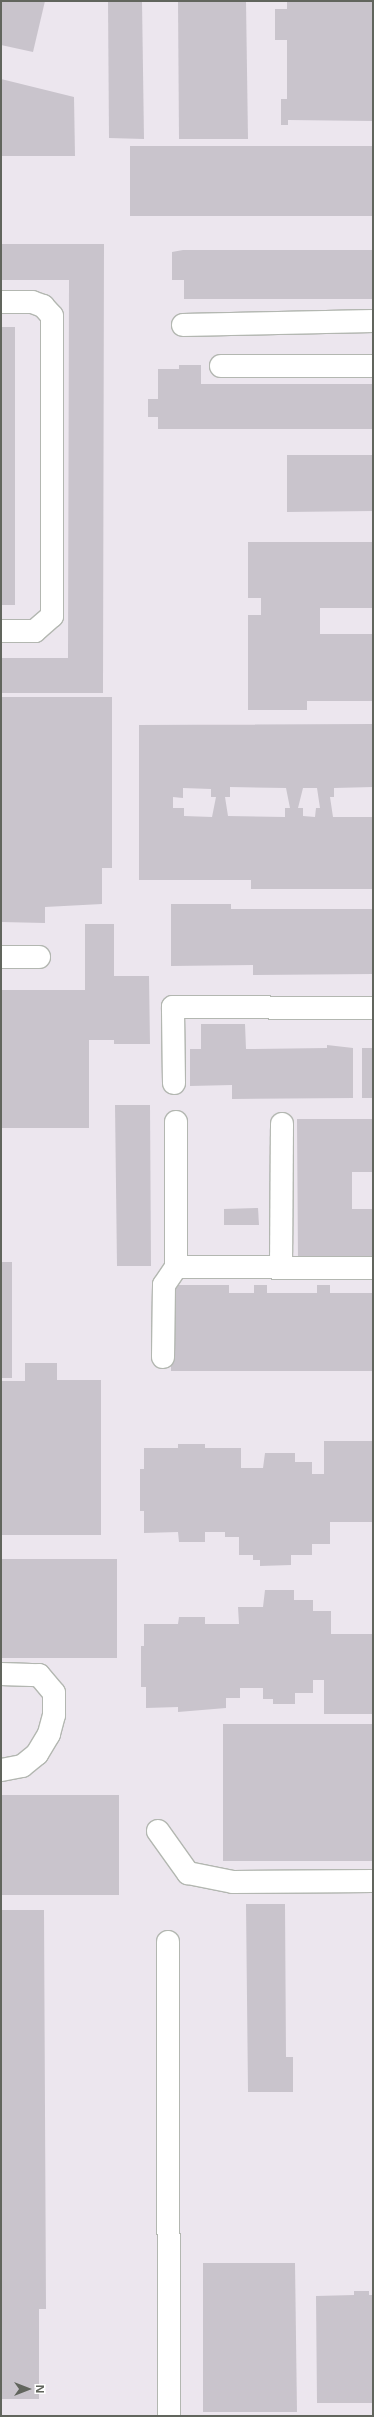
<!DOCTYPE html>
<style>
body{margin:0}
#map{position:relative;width:374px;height:2417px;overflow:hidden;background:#ece6ee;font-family:"Noto Sans",sans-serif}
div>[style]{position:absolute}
.building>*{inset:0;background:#c9c4cc}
.roads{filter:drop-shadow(1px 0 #b3b7b1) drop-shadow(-1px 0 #b3b7b1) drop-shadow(0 1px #b3b7b1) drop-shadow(0 -1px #b3b7b1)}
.minor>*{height:22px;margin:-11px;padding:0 11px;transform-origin:11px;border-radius:11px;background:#fff}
span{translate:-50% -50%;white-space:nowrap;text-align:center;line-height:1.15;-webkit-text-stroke:4px #fff;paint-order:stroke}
.frame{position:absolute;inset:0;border:2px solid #61655d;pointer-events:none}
.north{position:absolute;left:8px;top:2369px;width:40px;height:40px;-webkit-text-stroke:3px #fff;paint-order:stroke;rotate:90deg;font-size:11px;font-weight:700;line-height:16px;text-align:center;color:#61655d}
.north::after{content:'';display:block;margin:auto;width:14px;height:18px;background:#61655d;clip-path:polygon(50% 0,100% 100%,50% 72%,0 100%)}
</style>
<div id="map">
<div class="building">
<div style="clip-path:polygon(1px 1px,45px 1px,33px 52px,1px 45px)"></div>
<div style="clip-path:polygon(108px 1px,142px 1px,144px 139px,109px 138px)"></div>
<div style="clip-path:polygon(178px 1px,246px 1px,248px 139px,179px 139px)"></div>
<div style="clip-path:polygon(287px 1px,373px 1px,373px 121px,288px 120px,288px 125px,281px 125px,281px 99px,287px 99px,287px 40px,275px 40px,275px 9px,287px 9px)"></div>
<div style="clip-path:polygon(1px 79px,74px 97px,75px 156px,1px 156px)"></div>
<div style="clip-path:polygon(130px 146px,373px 146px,373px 216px,130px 216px)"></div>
<div style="clip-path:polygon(1px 244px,104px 244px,103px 693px,1px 693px,1px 658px,68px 658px,69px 280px,1px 280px)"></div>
<div style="clip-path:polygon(183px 250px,373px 250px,373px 299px,184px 299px,184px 280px,172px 280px,172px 252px)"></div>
<div style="clip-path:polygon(1px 327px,15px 327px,15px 605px,1px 605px)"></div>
<div style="clip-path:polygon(179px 365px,201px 365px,201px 384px,373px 384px,373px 429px,158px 429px,158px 417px,148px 417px,148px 399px,158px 399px,158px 369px,179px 369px)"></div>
<div style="clip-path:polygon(287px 455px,373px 455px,373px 511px,287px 512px)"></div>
<div style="clip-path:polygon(248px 542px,373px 542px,373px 608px,320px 608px,320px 634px,373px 634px,373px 701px,307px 701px,307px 710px,248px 710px,248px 615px,261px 615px,261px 598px,248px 598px)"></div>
<div style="clip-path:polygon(1px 697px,112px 697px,112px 868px,102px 868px,102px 904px,45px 907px,45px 923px,1px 922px)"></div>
<div style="clip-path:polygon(evenodd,373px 724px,373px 787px,334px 788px,334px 797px,330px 797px,333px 817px,373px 817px,373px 889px,251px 889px,251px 880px,139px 880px,139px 725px,373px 724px,230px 787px,286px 788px,290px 808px,285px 808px,285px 817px,228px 816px,225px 797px,230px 797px,230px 787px,373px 724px,183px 788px,211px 789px,211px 797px,216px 797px,212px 817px,184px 816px,184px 808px,173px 808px,173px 797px,183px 798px,183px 788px,373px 724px,303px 788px,317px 788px,320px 808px,316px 808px,315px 817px,303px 816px,303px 808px,298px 808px,303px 788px)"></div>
<div style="clip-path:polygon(171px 904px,231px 904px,231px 909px,373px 909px,373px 974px,253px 975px,253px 965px,171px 966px)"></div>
<div style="clip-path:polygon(85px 924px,114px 924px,114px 976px,149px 976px,150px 1044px,114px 1044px,114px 1040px,89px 1040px,89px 1128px,1px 1128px,1px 990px,85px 990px)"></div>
<div style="clip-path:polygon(201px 1024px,245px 1024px,246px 1049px,327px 1048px,327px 1045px,353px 1048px,353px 1098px,232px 1099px,232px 1085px,190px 1086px,190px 1049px,201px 1049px)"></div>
<div style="clip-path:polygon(362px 1048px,373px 1048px,373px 1098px,362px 1098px)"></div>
<div style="clip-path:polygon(115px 1105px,150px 1105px,151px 1266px,117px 1266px)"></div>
<div style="clip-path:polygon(297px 1119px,373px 1119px,373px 1172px,352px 1172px,352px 1209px,373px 1209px,373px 1262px,298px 1262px)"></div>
<div style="clip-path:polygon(258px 1208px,259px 1225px,224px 1225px,224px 1209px)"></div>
<div style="clip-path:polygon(1px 1262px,12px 1262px,12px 1378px,1px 1378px)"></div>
<div style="clip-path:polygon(171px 1285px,229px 1285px,229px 1293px,254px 1293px,254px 1285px,267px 1285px,267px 1293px,317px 1293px,317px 1285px,330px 1285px,330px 1293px,373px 1293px,373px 1371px,171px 1371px)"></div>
<div style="clip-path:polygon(25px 1363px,57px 1363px,57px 1380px,101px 1380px,101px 1535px,1px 1535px,1px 1381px,25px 1381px)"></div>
<div style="clip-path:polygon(324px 1441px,373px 1441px,373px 1522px,330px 1522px,330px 1544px,312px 1544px,312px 1555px,291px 1555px,291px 1565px,260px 1566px,260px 1560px,253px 1560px,253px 1555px,239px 1555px,239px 1537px,225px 1537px,225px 1532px,205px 1532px,205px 1542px,179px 1542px,178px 1532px,144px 1533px,144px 1511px,140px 1511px,140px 1469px,144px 1469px,144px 1448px,178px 1448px,178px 1444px,205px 1444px,205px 1448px,241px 1448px,241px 1468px,263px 1468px,265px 1453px,295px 1453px,295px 1462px,312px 1462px,312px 1474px,324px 1474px)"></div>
<div style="clip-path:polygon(1px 1559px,117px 1559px,117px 1658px,1px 1658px)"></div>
<div style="clip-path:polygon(265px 1590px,294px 1590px,294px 1600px,313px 1600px,313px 1611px,331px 1611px,331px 1634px,373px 1634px,373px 1714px,324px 1714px,324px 1680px,313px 1680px,313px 1693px,295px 1693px,295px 1704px,273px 1704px,273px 1699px,263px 1699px,263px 1688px,240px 1688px,240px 1698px,226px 1698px,226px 1708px,178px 1712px,178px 1707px,146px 1708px,146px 1687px,141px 1687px,141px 1646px,144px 1646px,144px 1624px,178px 1624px,179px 1617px,205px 1617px,205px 1624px,239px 1624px,238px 1607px,263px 1607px)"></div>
<div style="clip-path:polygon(223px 1724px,373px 1724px,373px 1861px,223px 1861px)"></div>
<div style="clip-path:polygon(1px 1795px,119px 1795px,119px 1895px,1px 1895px)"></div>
<div style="clip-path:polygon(246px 1904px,285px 1904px,286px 2057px,293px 2057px,293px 2092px,248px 2092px)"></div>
<div style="clip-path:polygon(1px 1910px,44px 1910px,46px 2309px,39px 2309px,39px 2399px,1px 2399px)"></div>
<div style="clip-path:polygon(203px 2263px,295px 2263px,297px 2412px,203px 2412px)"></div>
<div style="clip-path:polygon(354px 2291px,369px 2291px,369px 2295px,373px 2295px,373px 2403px,317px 2403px,316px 2296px,354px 2295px)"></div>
</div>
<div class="roads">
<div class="minor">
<div style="left:1px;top:302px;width:31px"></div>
<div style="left:32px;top:302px;width:12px;rotate:20deg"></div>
<div style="left:43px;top:306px;width:13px;rotate:48deg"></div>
<div style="left:52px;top:316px;width:300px;rotate:90deg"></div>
<div style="left:52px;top:616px;width:23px;rotate:139deg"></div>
<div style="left:35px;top:631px;width:34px;rotate:180deg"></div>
<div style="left:183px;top:325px;width:190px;rotate:-1.2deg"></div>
<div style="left:221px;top:366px;width:152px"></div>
<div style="left:1px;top:957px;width:38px"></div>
<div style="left:174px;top:1083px;width:76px;rotate:-90.8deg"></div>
<div style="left:173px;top:1007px;width:200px;rotate:0.3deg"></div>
<div style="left:176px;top:1122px;width:145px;rotate:90deg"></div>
<div style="left:281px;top:1267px;width:143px;rotate:-89.6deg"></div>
<div style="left:163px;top:1357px;width:72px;rotate:-89.2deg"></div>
<div style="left:164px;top:1285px;width:22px;rotate:-56deg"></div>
<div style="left:176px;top:1267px;width:197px;rotate:0.3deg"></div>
<div style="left:1px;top:1674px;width:38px;rotate:2deg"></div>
<div style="left:39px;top:1675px;width:23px;rotate:50deg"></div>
<div style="left:54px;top:1693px;width:22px;rotate:90deg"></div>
<div style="left:54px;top:1715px;width:20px;rotate:105deg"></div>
<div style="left:49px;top:1734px;width:23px;rotate:121deg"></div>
<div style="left:37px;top:1754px;width:19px;rotate:141deg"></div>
<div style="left:22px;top:1766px;width:21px;rotate:169deg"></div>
<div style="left:158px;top:1831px;width:52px;rotate:54.5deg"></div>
<div style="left:188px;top:1873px;width:46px;rotate:11.3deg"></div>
<div style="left:233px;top:1882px;width:140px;rotate:-0.4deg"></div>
<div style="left:168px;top:1942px;width:474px;rotate:89.9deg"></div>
</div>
</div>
<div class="frame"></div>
<div class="north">N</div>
</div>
